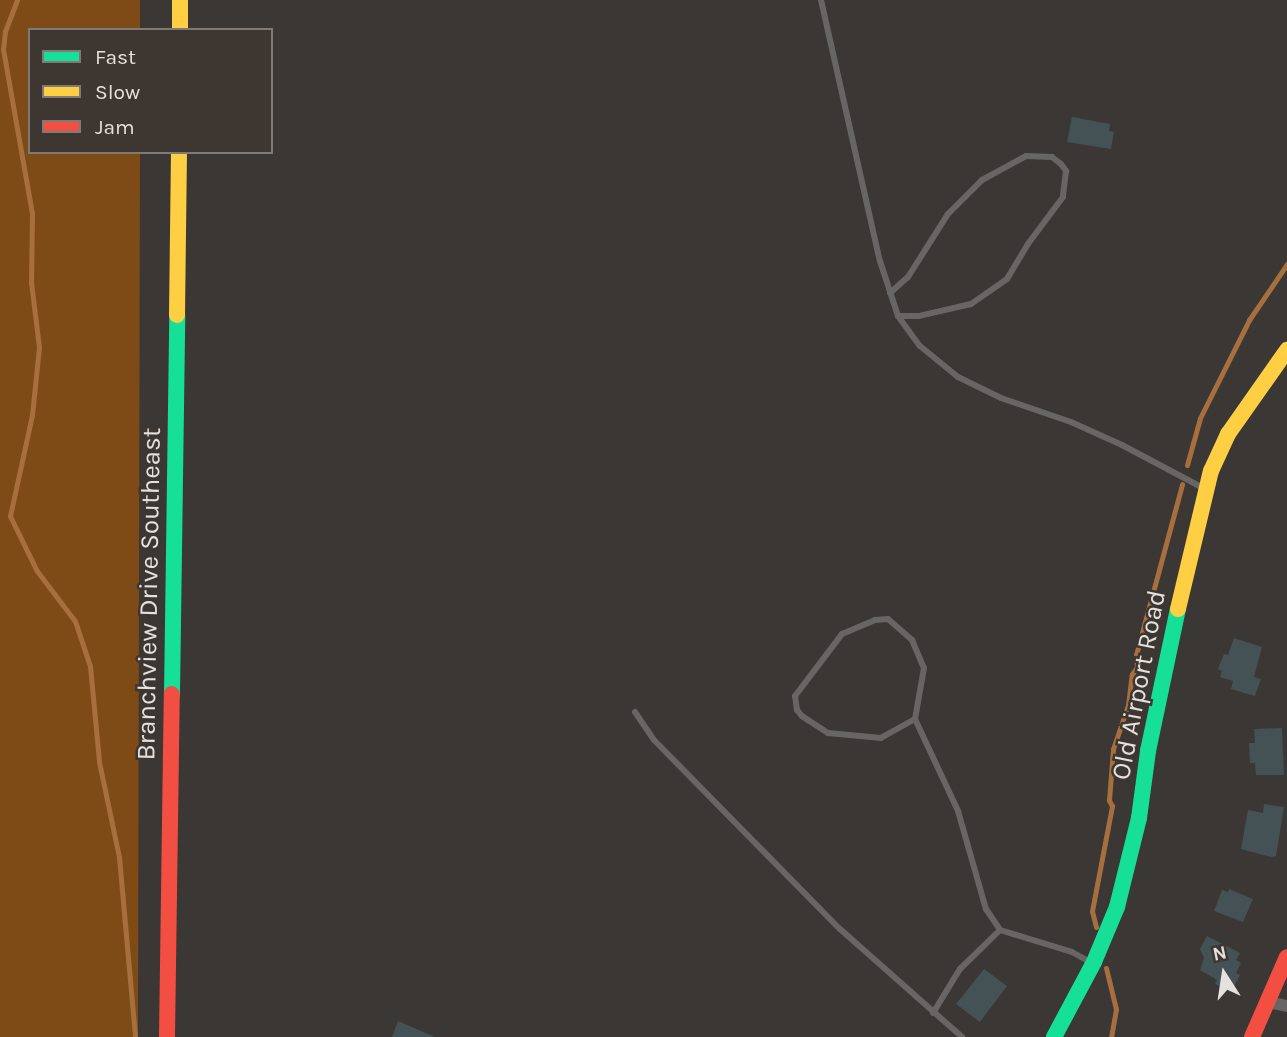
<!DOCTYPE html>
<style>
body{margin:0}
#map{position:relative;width:1287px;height:1037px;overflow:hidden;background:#3a3734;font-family:Karla,sans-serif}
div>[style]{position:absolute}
.forest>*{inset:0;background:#7e4b17}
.stream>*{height:5px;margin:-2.5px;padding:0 2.5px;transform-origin:2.5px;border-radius:2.5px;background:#a76f3d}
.building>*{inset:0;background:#445256}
.lane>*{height:6px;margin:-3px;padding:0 3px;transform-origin:3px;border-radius:3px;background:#676664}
.street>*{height:12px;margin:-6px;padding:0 6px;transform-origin:6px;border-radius:6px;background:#676664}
.fast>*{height:16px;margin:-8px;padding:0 8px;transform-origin:8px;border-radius:8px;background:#16e098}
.slow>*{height:16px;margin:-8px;padding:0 8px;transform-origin:8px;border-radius:8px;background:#ffcf43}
.jam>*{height:16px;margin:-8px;padding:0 8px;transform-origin:8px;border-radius:8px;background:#f24e42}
span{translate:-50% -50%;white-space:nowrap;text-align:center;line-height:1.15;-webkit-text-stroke:5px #3d3631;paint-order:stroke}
.street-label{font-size:26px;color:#e5e1de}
.legend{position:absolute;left:28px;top:28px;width:245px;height:126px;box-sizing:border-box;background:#3d3631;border:2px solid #807a76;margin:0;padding:9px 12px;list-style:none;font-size:21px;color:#e5e1de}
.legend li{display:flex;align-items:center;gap:14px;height:35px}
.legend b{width:35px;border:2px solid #807a76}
.north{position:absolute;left:1189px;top:939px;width:70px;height:70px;-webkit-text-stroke:5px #3d3631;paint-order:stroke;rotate:348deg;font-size:19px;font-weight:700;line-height:28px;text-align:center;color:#e5e1de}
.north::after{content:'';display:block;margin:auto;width:24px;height:32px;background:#e5e1de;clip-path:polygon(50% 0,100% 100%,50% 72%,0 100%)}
</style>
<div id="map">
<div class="forest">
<div style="clip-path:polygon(0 0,140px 0,140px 30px,30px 30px,30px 152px,140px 152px,138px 1037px,0 1037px)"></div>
</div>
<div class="stream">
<div style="left:17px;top:0;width:33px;rotate:111deg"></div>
<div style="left:5px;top:31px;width:18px;rotate:96deg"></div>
<div style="left:3px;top:49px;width:167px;rotate:80deg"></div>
<div style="left:32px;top:213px;width:69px;rotate:90.8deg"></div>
<div style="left:31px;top:282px;width:65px;rotate:83deg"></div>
<div style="left:39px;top:347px;width:68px;rotate:95.9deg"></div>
<div style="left:32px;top:415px;width:103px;rotate:102.3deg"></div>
<div style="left:10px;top:516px;width:61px;rotate:63.9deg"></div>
<div style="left:37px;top:571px;width:63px;rotate:52.8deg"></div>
<div style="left:75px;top:621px;width:47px;rotate:71.6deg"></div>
<div style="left:90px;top:666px;width:96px;rotate:84.6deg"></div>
<div style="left:99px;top:762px;width:97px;rotate:78.1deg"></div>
<div style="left:119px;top:857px;width:181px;rotate:84.9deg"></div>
<div style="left:1187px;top:465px;width:49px;rotate:-74.5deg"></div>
<div style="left:1200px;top:418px;width:110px;rotate:-63.4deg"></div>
<div style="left:1249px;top:320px;width:68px;rotate:-55.8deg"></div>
<div style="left:1096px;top:927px;width:16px;rotate:-104deg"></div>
<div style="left:1092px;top:911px;width:107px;rotate:-79.2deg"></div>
<div style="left:1112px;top:806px;width:7px;rotate:-117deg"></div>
<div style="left:1109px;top:800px;width:51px;rotate:-85.5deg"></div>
<div style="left:1113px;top:749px;width:46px;rotate:-71.2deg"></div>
<div style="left:1128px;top:705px;width:31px;rotate:-83deg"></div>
<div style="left:1132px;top:674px;width:9px;rotate:-54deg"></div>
<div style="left:1137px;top:667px;width:12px;rotate:-95deg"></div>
<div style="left:1136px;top:655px;width:177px;rotate:-74.9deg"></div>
<div style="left:1106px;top:968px;width:42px;rotate:76.3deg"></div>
<div style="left:1116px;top:1009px;width:28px;rotate:100deg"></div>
</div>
<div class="building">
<div style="clip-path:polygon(1072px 117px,1110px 124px,1109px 131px,1114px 132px,1111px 149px,1067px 142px)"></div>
<div style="clip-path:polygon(1234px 638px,1262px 647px,1254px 677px,1261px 679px,1255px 696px,1231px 689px,1233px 681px,1220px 677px,1222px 671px,1218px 669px,1224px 654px,1228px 655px)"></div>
<div style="clip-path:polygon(1282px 728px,1284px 775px,1256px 775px,1255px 763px,1250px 763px,1249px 743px,1255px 743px,1254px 729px)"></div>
<div style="clip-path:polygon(1264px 804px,1284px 807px,1276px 856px,1271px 857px,1241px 849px,1248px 810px,1263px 813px)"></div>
<div style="clip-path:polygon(1229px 889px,1253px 899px,1243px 922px,1214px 911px,1222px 890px,1228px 892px)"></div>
<div style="clip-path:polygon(1207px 936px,1240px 953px,1236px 960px,1241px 963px,1236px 973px,1240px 975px,1231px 992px,1215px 984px,1217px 980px,1200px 970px,1204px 958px,1200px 949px)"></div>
<div style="clip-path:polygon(984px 969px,1007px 986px,980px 1022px,956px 1004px)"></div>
<div style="clip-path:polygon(398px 1021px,435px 1037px,392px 1037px)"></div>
</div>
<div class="lane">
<div style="left:821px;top:0;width:268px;rotate:77.3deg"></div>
<div style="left:880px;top:261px;width:58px;rotate:71.9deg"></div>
<div style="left:898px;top:316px;width:37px;rotate:54deg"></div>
<div style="left:920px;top:346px;width:49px;rotate:39.2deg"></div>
<div style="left:958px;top:377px;width:48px;rotate:26deg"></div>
<div style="left:1001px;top:398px;width:74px;rotate:18.9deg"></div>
<div style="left:1071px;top:422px;width:56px;rotate:24.3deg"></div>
<div style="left:1122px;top:445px;width:94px;rotate:27.9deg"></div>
<div style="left:890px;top:293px;width:24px;rotate:-42deg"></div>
<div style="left:908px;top:277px;width:75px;rotate:-57.6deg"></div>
<div style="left:948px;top:214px;width:48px;rotate:-45deg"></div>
<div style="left:982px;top:180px;width:50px;rotate:-28.6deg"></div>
<div style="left:1026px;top:156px;width:26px;rotate:2deg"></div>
<div style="left:1052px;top:157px;width:11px;rotate:38deg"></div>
<div style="left:1061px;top:164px;width:9px;rotate:54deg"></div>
<div style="left:1066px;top:171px;width:26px;rotate:97deg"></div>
<div style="left:1063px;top:197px;width:59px;rotate:126.7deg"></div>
<div style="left:1028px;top:244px;width:41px;rotate:121deg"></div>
<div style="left:1007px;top:279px;width:44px;rotate:145.2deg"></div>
<div style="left:971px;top:304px;width:53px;rotate:167deg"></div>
<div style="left:919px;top:316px;width:21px;rotate:180deg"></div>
<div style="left:635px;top:712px;width:34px;rotate:56deg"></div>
<div style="left:654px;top:740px;width:265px;rotate:45.5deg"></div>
<div style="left:840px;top:929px;width:163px;rotate:41.5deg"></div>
<div style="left:915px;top:719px;width:39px;rotate:151deg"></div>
<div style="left:881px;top:738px;width:53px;rotate:-174.6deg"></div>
<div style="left:828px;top:733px;width:31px;rotate:-147deg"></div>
<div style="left:802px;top:716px;width:8px;rotate:-130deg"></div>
<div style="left:797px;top:710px;width:14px;rotate:-98deg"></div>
<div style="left:795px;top:696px;width:78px;rotate:-52.8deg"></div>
<div style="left:842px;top:634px;width:36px;rotate:-23deg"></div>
<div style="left:875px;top:620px;width:13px;rotate:-4deg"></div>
<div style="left:888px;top:619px;width:32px;rotate:41deg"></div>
<div style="left:912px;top:640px;width:30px;rotate:67deg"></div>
<div style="left:924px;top:668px;width:52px;rotate:100deg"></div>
<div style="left:915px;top:719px;width:102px;rotate:64.9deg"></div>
<div style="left:958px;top:811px;width:102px;rotate:74.1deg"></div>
<div style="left:986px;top:909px;width:25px;rotate:56deg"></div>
<div style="left:1000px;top:930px;width:75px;rotate:17deg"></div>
<div style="left:1072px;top:952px;width:23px;rotate:29deg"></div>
<div style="left:933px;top:1013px;width:52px;rotate:-58.5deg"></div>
<div style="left:960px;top:969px;width:56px;rotate:-44.3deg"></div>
</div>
<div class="street">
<div style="left:1268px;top:1002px;width:19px;rotate:12deg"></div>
</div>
<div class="fast">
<div style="left:172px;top:694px;width:379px;rotate:-89.2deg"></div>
<div style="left:1054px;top:1037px;width:85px;rotate:-61.9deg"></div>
<div style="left:1094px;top:962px;width:60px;rotate:-67.3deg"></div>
<div style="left:1117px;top:907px;width:92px;rotate:-76.1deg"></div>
<div style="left:1139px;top:818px;width:68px;rotate:-82.3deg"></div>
<div style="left:1148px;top:751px;width:145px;rotate:-78.1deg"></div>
</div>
<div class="slow">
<div style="left:180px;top:0;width:30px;rotate:90deg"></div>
<div style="left:177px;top:315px;width:163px;rotate:-89.3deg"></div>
<div style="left:1178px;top:609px;width:142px;rotate:-76.6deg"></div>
<div style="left:1211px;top:471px;width:41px;rotate:-65.3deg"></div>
<div style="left:1228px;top:434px;width:103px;rotate:-54.9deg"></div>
</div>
<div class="jam">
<div style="left:167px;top:1037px;width:343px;rotate:-89.2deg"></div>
<div style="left:1252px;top:1037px;width:87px;rotate:-66.4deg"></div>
</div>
<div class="street-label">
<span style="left:149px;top:594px;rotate:-89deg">Branchview Drive Southeast</span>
<span style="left:1139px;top:685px;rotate:-79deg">Old Airport Road</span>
</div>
<ul class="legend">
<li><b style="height:9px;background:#16e098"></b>Fast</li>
<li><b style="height:9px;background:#ffcf43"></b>Slow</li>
<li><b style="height:9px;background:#f24e42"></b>Jam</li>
</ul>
<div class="north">N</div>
</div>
